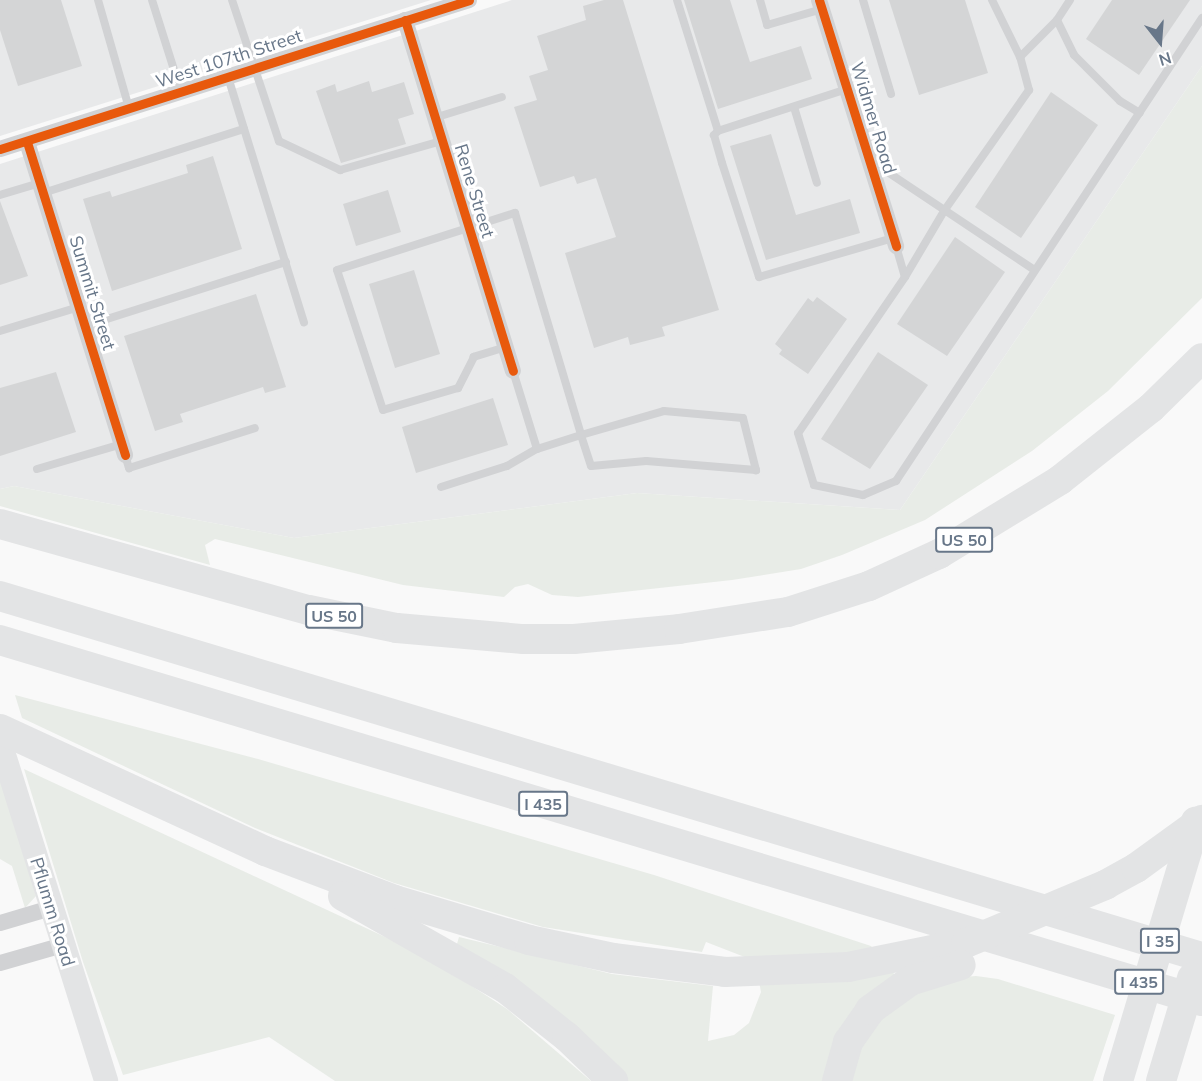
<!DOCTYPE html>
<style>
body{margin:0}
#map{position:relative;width:1202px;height:1081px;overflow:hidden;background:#f9f9f9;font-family:Mulish,sans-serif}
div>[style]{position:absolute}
.built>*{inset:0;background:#e8e9ea}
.green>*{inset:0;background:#e8ece7}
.building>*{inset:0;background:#d4d5d6}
.lane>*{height:8px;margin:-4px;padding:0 4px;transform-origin:4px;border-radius:4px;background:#d1d2d4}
.street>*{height:16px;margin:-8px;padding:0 8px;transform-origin:8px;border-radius:8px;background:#d1d2d4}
.secondary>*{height:24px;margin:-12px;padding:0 12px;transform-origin:12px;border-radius:12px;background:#e3e4e5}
.highway>*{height:30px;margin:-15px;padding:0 15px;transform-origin:15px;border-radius:15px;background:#e3e4e5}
.cycleway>*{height:9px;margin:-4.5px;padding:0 4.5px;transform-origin:4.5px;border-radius:4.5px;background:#e8590c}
span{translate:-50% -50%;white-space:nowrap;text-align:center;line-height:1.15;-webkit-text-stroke:6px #fff;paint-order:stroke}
.shield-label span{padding:2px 4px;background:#fff;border:2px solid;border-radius:4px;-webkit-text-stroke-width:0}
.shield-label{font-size:16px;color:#687789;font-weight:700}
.street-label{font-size:18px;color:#687789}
.north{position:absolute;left:1130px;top:12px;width:60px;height:60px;-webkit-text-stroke:4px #fff;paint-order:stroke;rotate:163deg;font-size:16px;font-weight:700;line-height:24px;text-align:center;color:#687789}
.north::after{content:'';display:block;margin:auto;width:21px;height:27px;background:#687789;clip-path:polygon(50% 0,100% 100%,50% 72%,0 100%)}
</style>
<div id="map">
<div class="built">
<div style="clip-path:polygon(0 0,431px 0,0 136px)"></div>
<div style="clip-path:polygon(512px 0,1202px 0,1202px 66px,900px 510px,637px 493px,294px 538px,14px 486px,0 489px,0 164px)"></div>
</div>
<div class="green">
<div style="clip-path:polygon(1202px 66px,1202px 298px,1108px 391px,1032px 451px,925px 520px,842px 555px,801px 569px,732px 580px,578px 597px,552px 595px,528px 584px,515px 587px,504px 597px,403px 585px,215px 539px,205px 545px,210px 565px,0 506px,0 489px,14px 486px,294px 538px,637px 493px,900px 510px)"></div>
<div style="clip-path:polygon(15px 695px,258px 759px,654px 875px,871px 946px,895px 975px,828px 1081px,627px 1081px,457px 944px,459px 937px,612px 974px,713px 986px,708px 1041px,734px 1035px,749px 1023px,761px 992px,755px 961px,706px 942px,702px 952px,543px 927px,394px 883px,255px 828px,22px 718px)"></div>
<div style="clip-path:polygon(0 765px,36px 896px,25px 908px,12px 866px,0 859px)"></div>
<div style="clip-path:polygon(24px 769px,424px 955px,507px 1009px,591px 1081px,335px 1081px,269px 1037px,123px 1075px,83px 962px)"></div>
<div style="clip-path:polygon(976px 976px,998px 979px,1115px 1015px,1093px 1081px,848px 1081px,851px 1060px,879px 1013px,950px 978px)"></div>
</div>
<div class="building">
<div style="clip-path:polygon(0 0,61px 0,82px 66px,18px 86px,0 30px)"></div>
<div style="clip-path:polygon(604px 0,623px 0,719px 310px,662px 327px,665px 336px,630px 345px,628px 337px,594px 348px,565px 253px,616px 237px,596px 178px,577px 184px,574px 176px,540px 187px,514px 107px,537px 100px,529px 76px,548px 70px,537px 36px,586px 20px,583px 6px)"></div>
<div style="clip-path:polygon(684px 0,730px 0,750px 62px,801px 46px,812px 79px,718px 109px)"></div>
<div style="clip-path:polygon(889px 0,965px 0,988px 73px,919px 95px)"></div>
<div style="clip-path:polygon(1112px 0,1190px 0,1139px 75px,1086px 39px)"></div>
<div style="clip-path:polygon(369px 81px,372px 92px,404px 82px,414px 114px,398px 119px,406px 144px,341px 163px,316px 91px,335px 84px,337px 92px)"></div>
<div style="clip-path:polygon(1051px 92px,1098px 125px,1021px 238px,975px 207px)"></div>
<div style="clip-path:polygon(771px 134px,796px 215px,850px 199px,860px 233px,766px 260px,730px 146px)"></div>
<div style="clip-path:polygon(213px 156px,242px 249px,112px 291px,83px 199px,110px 191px,112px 197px,188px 173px,186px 165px)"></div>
<div style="clip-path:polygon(388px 190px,401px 232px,356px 246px,343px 204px)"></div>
<div style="clip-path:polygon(0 201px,28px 276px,0 285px)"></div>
<div style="clip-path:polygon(955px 237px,1005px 272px,947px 356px,897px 324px)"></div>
<div style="clip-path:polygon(414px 270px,440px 354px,395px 368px,369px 284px)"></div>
<div style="clip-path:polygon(256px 294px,286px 387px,265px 393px,263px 387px,180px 414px,183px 422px,155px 431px,124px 336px)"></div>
<div style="clip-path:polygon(817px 297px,847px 319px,808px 374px,779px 354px,782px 350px,775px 344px,808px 298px,813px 302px)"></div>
<div style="clip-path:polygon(878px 352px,928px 385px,870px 469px,821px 439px)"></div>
<div style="clip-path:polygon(56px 372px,76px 432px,0 456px,0 388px)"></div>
<div style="clip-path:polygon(493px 398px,508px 445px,416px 473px,402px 427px)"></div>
</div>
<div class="lane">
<div style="left:98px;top:0;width:112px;rotate:74deg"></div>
<div style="left:152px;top:0;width:96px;rotate:72.5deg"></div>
<div style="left:232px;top:0;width:149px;rotate:71.6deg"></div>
<div style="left:279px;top:141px;width:68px;rotate:25.4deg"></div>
<div style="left:340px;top:170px;width:105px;rotate:-16deg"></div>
<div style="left:677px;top:0;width:137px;rotate:72.6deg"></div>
<div style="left:760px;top:0;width:26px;rotate:74deg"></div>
<div style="left:767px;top:25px;width:57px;rotate:-16.2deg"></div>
<div style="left:863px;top:0;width:98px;rotate:73.4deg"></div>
<div style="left:992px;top:0;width:64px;rotate:63.8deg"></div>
<div style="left:1070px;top:0;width:24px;rotate:123deg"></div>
<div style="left:1057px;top:20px;width:39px;rotate:64deg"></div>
<div style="left:1074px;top:55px;width:65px;rotate:45deg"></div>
<div style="left:1120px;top:101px;width:23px;rotate:31deg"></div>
<div style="left:228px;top:77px;width:257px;rotate:72.8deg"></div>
<div style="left:847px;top:89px;width:136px;rotate:162deg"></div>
<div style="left:718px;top:131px;width:6px;rotate:135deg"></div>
<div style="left:714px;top:135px;width:29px;rotate:74deg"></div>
<div style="left:722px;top:163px;width:120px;rotate:72deg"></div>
<div style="left:759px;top:277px;width:140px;rotate:-16.2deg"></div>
<div style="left:794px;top:107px;width:79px;rotate:73.2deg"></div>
<div style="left:434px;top:118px;width:71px;rotate:-17.2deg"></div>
<div style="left:871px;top:161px;width:195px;rotate:33.7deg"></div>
<div style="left:43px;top:193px;width:211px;rotate:-17.7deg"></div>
<div style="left:0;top:195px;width:42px;rotate:-16.7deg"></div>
<div style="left:896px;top:246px;width:32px;rotate:74deg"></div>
<div style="left:905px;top:277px;width:189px;rotate:124.4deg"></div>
<div style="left:798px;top:433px;width:54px;rotate:72.9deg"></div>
<div style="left:814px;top:485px;width:50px;rotate:11.5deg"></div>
<div style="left:863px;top:495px;width:36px;rotate:-23deg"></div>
<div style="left:896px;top:481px;width:555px;rotate:-56.54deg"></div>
<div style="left:905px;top:277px;width:77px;rotate:-59.4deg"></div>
<div style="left:944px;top:211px;width:148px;rotate:-54.9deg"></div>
<div style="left:1029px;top:90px;width:34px;rotate:-105deg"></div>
<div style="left:1020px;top:57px;width:52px;rotate:-45deg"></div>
<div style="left:85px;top:326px;width:211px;rotate:-17.7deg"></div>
<div style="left:0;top:331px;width:83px;rotate:-16.9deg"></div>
<div style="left:506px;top:347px;width:34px;rotate:163deg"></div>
<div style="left:474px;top:357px;width:35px;rotate:117deg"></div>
<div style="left:458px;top:388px;width:78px;rotate:163.7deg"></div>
<div style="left:383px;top:410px;width:147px;rotate:-108.2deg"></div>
<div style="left:337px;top:270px;width:187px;rotate:-17.8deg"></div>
<div style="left:515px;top:213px;width:232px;rotate:73.4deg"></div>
<div style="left:581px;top:435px;width:86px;rotate:-16.1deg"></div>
<div style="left:664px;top:411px;width:79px;rotate:5.1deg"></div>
<div style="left:743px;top:418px;width:54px;rotate:76deg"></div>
<div style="left:756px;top:470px;width:110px;rotate:-175.3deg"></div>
<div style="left:646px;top:461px;width:55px;rotate:174.8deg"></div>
<div style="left:591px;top:466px;width:33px;rotate:-108deg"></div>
<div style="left:581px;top:435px;width:46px;rotate:162.3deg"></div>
<div style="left:125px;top:455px;width:14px;rotate:73deg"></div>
<div style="left:129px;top:468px;width:132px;rotate:-17.6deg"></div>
<div style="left:37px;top:469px;width:89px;rotate:-16.4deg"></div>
<div style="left:441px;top:487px;width:69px;rotate:-17.7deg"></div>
<div style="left:507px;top:466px;width:34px;rotate:-30deg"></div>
<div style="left:537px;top:449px;width:82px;rotate:-107.1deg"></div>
</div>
<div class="street">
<div style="left:819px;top:0;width:258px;rotate:72.6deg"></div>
<div style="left:405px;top:20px;width:367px;rotate:72.9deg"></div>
<div style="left:27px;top:142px;width:328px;rotate:72.6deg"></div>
<div style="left:0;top:149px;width:492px;rotate:-17.6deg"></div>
<div style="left:0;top:923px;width:53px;rotate:-16.4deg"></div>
<div style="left:0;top:963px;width:66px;rotate:-15.9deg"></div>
</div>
<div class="secondary">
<div style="left:0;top:742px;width:355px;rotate:72.6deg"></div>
</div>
<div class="highway">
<div style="left:0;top:524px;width:321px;rotate:15.6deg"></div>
<div style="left:309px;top:610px;width:90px;rotate:11.6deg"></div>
<div style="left:397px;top:628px;width:127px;rotate:5deg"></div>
<div style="left:524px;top:639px;width:50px"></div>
<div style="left:574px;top:639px;width:105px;rotate:-5.4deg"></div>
<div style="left:679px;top:629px;width:110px;rotate:-8.9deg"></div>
<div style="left:788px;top:612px;width:85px;rotate:-17.8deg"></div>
<div style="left:869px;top:586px;width:77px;rotate:-24.6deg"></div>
<div style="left:939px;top:554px;width:142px;rotate:-31.4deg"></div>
<div style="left:1060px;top:480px;width:116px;rotate:-38.4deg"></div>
<div style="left:1151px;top:408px;width:71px;rotate:-44.4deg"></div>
<div style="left:0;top:596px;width:1255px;rotate:16.72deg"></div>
<div style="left:0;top:640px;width:1255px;rotate:16.72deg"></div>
<div style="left:0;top:729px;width:292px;rotate:24.7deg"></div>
<div style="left:265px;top:851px;width:139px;rotate:20.7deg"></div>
<div style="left:395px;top:900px;width:140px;rotate:16.6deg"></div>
<div style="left:529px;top:940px;width:86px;rotate:12.1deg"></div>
<div style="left:613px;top:958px;width:113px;rotate:7.1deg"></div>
<div style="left:725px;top:972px;width:123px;rotate:-2.3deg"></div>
<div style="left:848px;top:967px;width:120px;rotate:-11.5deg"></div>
<div style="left:966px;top:943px;width:151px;rotate:-22.6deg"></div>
<div style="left:1105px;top:885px;width:35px;rotate:-29deg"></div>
<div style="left:1136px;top:868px;width:82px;rotate:-36deg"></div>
<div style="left:343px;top:896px;width:186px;rotate:29.6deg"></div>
<div style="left:505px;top:988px;width:79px;rotate:38.3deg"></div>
<div style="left:567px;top:1037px;width:64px;rotate:43.7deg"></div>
<div style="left:837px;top:1081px;width:41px;rotate:-74.2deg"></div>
<div style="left:848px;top:1042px;width:39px;rotate:-55deg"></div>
<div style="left:870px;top:1010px;width:49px;rotate:-35.9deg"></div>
<div style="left:910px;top:981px;width:53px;rotate:-17.4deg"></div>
<div style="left:1118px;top:1081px;width:271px;rotate:-73.3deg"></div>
<div style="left:1161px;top:1081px;width:108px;rotate:-73.2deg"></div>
</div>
<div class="cycleway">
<div style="left:819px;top:0;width:258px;rotate:72.6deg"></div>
<div style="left:405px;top:20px;width:367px;rotate:72.9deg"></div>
<div style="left:27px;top:142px;width:328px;rotate:72.6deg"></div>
<div style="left:0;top:149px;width:492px;rotate:-17.6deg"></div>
</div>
<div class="shield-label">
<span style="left:964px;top:540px">US 50</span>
<span style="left:334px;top:616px">US 50</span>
<span style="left:543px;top:804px">I 435</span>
<span style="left:1160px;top:941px">I 35</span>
<span style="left:1139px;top:982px">I 435</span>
</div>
<div class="street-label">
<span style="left:229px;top:59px;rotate:-18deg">West 107th Street</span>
<span style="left:873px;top:118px;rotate:73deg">Widmer Road</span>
<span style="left:474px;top:191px;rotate:73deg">Rene Street</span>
<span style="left:92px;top:293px;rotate:73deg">Summit Street</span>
<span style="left:52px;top:912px;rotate:73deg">Pflumm Road</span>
</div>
<div class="north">N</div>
</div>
